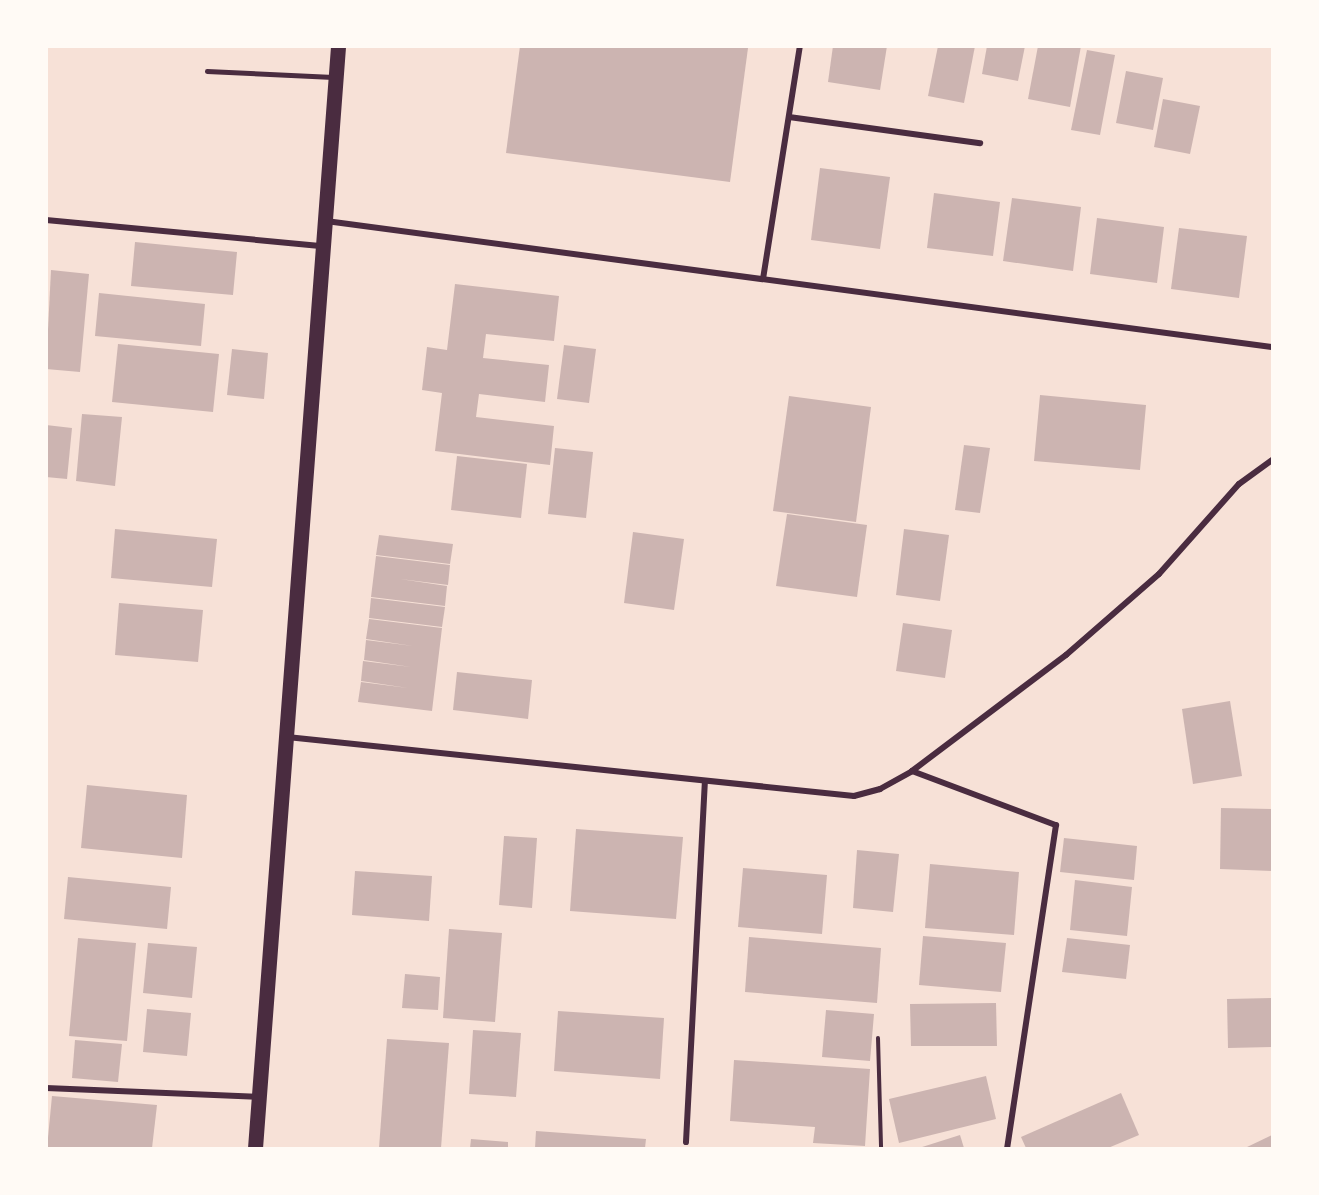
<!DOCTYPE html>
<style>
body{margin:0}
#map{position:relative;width:1319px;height:1195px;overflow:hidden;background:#f7e1d7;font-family:Helvetica,sans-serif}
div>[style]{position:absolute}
.building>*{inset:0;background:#ccb4b1}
.path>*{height:4px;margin:-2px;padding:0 2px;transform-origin:2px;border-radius:2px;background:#4a2c40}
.service>*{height:4.5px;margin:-2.25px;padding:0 2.25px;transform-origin:2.25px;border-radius:2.25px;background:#4a2c40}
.minor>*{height:6px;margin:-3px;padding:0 3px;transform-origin:3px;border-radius:3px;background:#4a2c40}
.primary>*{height:15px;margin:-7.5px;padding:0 7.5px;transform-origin:7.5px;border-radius:7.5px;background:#4a2c40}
span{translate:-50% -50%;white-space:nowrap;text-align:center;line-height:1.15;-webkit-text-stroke:6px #fffaf5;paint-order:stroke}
.frame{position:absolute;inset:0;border:48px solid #fffaf5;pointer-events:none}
</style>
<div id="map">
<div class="building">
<div style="clip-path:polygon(520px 46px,748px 48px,730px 182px,506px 153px)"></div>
<div style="clip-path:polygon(833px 46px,887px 46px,880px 90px,828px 82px)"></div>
<div style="clip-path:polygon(938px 46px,975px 46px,964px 103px,928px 96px)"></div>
<div style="clip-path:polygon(987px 46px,1025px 46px,1018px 81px,982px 74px)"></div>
<div style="clip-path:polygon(1038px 46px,1081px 46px,1070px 107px,1028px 99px)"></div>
<div style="clip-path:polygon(1087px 50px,1115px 55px,1100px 135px,1071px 130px)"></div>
<div style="clip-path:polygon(1126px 71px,1163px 78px,1153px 130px,1116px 123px)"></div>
<div style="clip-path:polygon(1163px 99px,1200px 106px,1190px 154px,1154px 147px)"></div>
<div style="clip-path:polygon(820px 168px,890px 177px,880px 249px,811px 240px)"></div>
<div style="clip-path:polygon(934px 193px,1000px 202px,993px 256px,927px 248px)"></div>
<div style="clip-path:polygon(1012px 198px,1081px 207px,1073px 271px,1003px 261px)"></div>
<div style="clip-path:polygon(1097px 218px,1164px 227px,1157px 283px,1090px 274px)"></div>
<div style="clip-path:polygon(1179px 228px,1247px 236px,1239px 298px,1171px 289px)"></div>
<div style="clip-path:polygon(135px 242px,237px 252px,233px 295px,131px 286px)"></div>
<div style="clip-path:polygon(51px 270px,89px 274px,80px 372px,46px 369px)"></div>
<div style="clip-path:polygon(455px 284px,559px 296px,554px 341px,486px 334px,483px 358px,549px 365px,545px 402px,479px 394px,476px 417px,554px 426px,550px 465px,435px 451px,442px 393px,422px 390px,427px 347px,447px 350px)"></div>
<div style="clip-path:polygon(99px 293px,205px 304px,201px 346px,95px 336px)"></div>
<div style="clip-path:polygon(118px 344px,219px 354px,213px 412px,112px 402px)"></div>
<div style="clip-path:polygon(564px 345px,596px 349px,589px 403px,557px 399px)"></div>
<div style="clip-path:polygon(232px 349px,268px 353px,264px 399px,227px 395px)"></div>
<div style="clip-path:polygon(1040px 395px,1146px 405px,1140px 470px,1034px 461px)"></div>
<div style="clip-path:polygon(789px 396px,871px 407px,856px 522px,773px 511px)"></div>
<div style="clip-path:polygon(82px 414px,122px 417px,115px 486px,76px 481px)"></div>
<div style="clip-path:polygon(46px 425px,72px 428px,67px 479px,46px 477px)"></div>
<div style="clip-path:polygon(964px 445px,990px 448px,980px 513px,955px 510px)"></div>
<div style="clip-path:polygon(555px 448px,593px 452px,586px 518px,548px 514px)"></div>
<div style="clip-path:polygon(457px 456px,527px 464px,521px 518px,451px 510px)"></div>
<div style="clip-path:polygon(787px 514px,867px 525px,857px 597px,776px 586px)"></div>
<div style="clip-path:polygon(115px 529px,217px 539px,212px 587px,111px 578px)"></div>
<div style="clip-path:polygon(904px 529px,949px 535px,940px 601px,896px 595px)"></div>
<div style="clip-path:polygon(633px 532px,684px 539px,674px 610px,624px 603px)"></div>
<div style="clip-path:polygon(379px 535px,453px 544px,450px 564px,376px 555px)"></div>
<div style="clip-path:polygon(376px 556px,450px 565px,448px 585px,400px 579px,447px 586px,445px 606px,371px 597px)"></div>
<div style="clip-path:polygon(371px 598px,445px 607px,442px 627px,369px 618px)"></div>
<div style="clip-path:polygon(119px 603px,203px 610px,198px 662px,115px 655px)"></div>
<div style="clip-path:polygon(369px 619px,442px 628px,432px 711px,358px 702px,361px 682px,408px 688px,361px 681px,363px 661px,411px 667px,364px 660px,366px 640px,413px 646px,366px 639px)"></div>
<div style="clip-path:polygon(903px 623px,952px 630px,945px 678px,896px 671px)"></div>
<div style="clip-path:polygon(457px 672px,532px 680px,528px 719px,453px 710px)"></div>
<div style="clip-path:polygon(1230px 701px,1242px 776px,1193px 784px,1182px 709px)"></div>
<div style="clip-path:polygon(87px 785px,187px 795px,182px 858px,81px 848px)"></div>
<div style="clip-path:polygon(1221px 808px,1272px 809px,1272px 871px,1220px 869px)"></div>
<div style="clip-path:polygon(576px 829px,683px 837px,676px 919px,570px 911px)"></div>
<div style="clip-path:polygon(504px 836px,537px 838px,532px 908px,499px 905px)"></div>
<div style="clip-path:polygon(1064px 838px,1137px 846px,1134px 880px,1060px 872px)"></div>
<div style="clip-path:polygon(857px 850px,899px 854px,893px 912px,853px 908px)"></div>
<div style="clip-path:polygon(930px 864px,1019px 872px,1014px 935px,925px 928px)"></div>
<div style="clip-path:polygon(743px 868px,827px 875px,822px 934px,738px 927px)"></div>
<div style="clip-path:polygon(355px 871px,432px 876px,429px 921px,352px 915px)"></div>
<div style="clip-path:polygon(68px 877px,171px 887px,167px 929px,64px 919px)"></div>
<div style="clip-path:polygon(1075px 880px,1132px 887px,1127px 936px,1070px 930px)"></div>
<div style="clip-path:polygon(449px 929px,502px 933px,495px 1022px,443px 1018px)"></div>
<div style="clip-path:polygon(923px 936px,1006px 943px,1001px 992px,919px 985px)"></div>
<div style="clip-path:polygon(749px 937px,881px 948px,877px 1003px,745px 992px)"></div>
<div style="clip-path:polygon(78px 938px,136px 943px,127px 1041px,69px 1036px)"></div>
<div style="clip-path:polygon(1067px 938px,1130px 945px,1126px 979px,1062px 972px)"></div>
<div style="clip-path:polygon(148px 943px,197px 947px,192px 998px,143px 993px)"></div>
<div style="clip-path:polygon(405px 974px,440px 977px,438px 1010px,402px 1008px)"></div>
<div style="clip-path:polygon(1272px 998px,1272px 1047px,1228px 1048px,1227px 999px)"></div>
<div style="clip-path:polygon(996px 1003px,997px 1046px,911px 1046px,910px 1004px)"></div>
<div style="clip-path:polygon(147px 1009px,191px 1013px,187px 1056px,143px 1052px)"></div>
<div style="clip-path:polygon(826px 1010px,874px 1014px,870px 1061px,822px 1057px)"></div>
<div style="clip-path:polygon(558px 1011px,664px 1018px,660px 1079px,554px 1071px)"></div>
<div style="clip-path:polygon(473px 1030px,521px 1033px,516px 1097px,469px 1094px)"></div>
<div style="clip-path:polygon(387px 1039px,449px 1043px,441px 1148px,379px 1148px)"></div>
<div style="clip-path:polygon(75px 1040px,122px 1044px,118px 1082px,72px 1078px)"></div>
<div style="clip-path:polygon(734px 1060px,870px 1069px,865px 1146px,813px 1143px,815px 1127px,730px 1121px)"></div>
<div style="clip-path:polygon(986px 1076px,996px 1119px,899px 1143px,889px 1099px)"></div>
<div style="clip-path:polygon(1121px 1093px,1139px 1135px,1108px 1148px,1026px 1148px,1021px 1137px)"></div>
<div style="clip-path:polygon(52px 1096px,157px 1105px,152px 1148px,47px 1148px)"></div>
<div style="clip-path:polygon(536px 1131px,646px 1139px,645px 1148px,535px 1148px)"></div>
<div style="clip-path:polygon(960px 1135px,964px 1148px,919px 1148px)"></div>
<div style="clip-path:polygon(1272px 1135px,1272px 1148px,1245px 1148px)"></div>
<div style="clip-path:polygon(471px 1139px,508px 1142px,508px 1148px,470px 1148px)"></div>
</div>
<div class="path">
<div style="left:878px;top:1038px;width:110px;rotate:88.4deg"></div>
</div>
<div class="service">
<div style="left:207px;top:71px;width:126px;rotate:2.7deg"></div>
</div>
<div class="minor">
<div style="left:789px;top:117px;width:193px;rotate:7.8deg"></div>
<div style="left:46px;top:220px;width:278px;rotate:5.4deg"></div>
<div style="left:326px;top:221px;width:954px;rotate:7.59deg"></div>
<div style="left:763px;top:279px;width:236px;rotate:-81deg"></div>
<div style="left:287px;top:737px;width:570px;rotate:5.94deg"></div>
<div style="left:854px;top:796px;width:27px;rotate:-15deg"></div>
<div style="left:880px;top:789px;width:37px;rotate:-29deg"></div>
<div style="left:912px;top:771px;width:193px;rotate:-37deg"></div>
<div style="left:1066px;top:655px;width:123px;rotate:-41.1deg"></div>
<div style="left:1159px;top:574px;width:120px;rotate:-48.4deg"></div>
<div style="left:1239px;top:484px;width:41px;rotate:-36deg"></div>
<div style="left:912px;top:771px;width:154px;rotate:20.6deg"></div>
<div style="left:1056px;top:825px;width:327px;rotate:98.6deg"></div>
<div style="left:46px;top:1088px;width:213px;rotate:2.4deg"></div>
<div style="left:686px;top:1142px;width:361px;rotate:-87deg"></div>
</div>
<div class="primary">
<div style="left:255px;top:1148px;width:1105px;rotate:-85.69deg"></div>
</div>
<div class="frame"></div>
</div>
